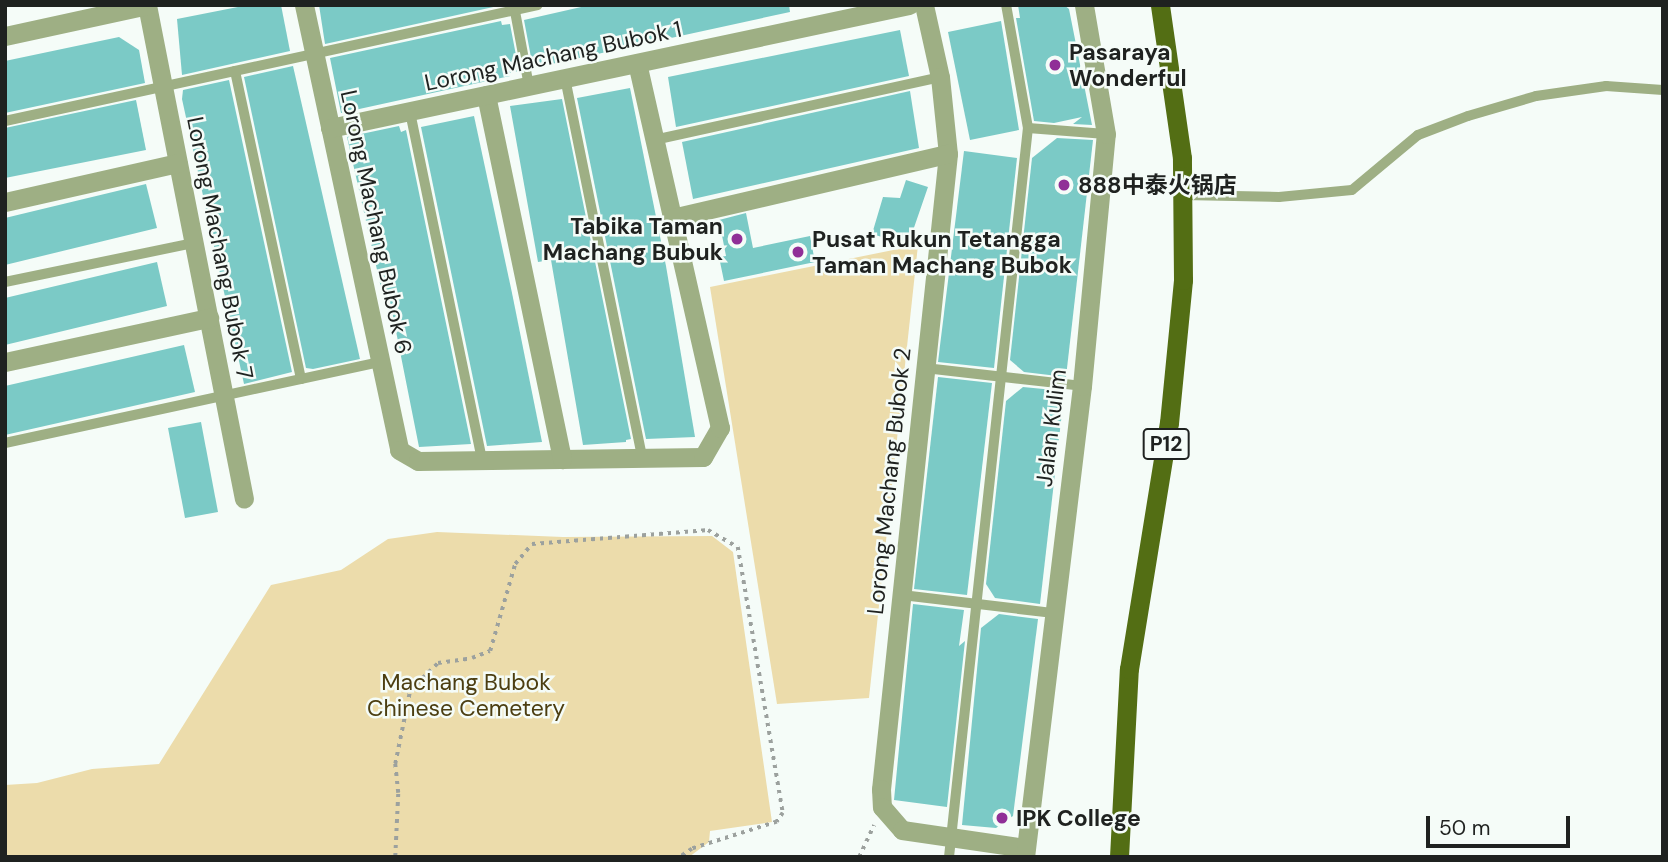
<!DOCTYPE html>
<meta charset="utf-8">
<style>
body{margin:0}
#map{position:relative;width:1668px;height:862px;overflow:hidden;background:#f5fcf8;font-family:"DM Sans","Noto Sans SC",sans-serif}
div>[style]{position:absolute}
.green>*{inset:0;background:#ecdcab}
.building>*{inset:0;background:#7bcac6}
.path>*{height:3.5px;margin-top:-1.75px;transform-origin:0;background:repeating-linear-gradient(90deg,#9ca19e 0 3.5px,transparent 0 8.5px)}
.service>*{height:10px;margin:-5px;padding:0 5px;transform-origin:5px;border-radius:5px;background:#9eaf84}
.minor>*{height:19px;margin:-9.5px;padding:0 9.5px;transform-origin:9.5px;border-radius:9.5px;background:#9eaf84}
.primary>*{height:19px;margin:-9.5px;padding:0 9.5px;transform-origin:9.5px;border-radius:9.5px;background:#536e14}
.dots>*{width:19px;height:19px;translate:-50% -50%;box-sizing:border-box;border:4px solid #f5fcf8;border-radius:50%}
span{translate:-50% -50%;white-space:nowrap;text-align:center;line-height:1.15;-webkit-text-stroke:5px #f5fcf8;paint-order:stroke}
.shield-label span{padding:2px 5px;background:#f5fcf8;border:2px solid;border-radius:5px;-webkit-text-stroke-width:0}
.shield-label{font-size:21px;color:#1f2220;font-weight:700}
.poi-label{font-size:23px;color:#1f2220;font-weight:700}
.left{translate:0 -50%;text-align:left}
.right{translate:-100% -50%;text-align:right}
.street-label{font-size:23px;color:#1f2220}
.park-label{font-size:23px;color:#4c3e11}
.frame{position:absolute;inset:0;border:7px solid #1f2220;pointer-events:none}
.scale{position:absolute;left:1426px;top:816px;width:144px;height:32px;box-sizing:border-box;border:4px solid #1f2220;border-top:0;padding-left:9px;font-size:21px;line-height:24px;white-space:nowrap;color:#1f2220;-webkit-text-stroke:5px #f5fcf8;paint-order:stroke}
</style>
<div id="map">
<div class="green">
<div style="clip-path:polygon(918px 245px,869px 698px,777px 704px,710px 287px)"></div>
<div style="clip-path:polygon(437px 532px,563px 537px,712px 536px,733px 552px,772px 822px,710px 831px,709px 842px,689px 857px,5px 857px,5px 785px,37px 783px,92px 769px,159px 764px,271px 585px,341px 570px,388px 539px)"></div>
</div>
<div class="building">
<div style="clip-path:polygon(248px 5px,281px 5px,290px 51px,182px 75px,177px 19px)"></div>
<div style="clip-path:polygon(319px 5px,498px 5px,498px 6px,325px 44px)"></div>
<div style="clip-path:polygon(590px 5px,789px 5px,790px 12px,533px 68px,524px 20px)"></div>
<div style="clip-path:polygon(1018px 5px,1064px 5px,1069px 9px,1092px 125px,1073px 124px,1082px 117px,1054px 123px,1034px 121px,1016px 18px,1020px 18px)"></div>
<div style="clip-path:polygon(501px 21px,502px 25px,510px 24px,519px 71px,509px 73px,510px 76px,341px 113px,330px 58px)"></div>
<div style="clip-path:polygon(1001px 21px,1019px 130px,970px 140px,948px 32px)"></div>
<div style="clip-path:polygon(900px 30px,909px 76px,676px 127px,668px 77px)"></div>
<div style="clip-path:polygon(119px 37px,139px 50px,145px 83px,5px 113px,5px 61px)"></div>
<div style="clip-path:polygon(293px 66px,360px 359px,313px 369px,306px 368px,244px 77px)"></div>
<div style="clip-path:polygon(229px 80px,292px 372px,244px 384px,182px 99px,183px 90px)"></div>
<div style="clip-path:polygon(630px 88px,666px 266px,695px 437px,646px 439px,577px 98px)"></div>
<div style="clip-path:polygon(910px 91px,919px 148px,693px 199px,682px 142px)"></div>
<div style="clip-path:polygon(562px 99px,631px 439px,626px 440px,626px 442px,583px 445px,551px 260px,538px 262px,510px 106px)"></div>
<div style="clip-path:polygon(136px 100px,146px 150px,5px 178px,5px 128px)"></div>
<div style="clip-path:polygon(474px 116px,512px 293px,542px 442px,487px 446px,421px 127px)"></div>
<div style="clip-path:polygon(399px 126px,401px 132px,406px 130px,471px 444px,419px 447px,388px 291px,382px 292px,347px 137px)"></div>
<div style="clip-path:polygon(1057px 138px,1093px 140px,1066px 377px,1024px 372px,1010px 360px,1032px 158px)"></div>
<div style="clip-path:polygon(964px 151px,1017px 158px,994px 368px,938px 362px)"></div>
<div style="clip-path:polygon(906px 180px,928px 187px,908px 245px,872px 234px,883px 197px,900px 198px)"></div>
<div style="clip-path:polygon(146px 184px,157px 228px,5px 265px,5px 218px)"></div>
<div style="clip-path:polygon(746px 213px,753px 248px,810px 236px,815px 262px,724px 281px,719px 257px,726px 256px,719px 220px)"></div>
<div style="clip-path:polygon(157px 262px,167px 306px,5px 345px,5px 298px)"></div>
<div style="clip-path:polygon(184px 345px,195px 392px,5px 435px,5px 386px)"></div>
<div style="clip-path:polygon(938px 377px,992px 383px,967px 595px,914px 589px)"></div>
<div style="clip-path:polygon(1023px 387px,1064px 391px,1064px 395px,1040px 604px,995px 598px,986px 584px,1006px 401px)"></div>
<div style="clip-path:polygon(201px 422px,218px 512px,185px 518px,168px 428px)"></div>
<div style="clip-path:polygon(913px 604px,964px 610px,959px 646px,965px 641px,947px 807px,894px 800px)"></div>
<div style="clip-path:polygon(999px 614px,1038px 619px,1013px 816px,996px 828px,962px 825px,981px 628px)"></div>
</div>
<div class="path">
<div style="left:395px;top:857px;width:64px;rotate:-87.3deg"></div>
<div style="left:398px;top:793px;width:29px;rotate:-96deg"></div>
<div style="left:395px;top:764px;width:76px;rotate:-78.5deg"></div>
<div style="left:410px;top:690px;width:39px;rotate:-44deg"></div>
<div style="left:438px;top:663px;width:34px;rotate:-8deg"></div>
<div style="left:472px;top:658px;width:19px;rotate:-21deg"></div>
<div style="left:490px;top:651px;width:91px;rotate:-74deg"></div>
<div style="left:515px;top:564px;width:26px;rotate:-50deg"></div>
<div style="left:532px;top:544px;width:177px;rotate:-4.5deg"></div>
<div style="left:708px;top:530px;width:34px;rotate:30deg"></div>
<div style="left:738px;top:547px;width:270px;rotate:80.4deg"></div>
<div style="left:783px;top:813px;width:11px;rotate:124deg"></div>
<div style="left:777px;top:822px;width:89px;rotate:162.4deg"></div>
<div style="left:692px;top:849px;width:14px;rotate:146deg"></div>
<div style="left:859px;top:857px;width:35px;rotate:-65deg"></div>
</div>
<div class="service">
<div style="left:514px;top:6px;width:81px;rotate:79.4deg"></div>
<div style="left:235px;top:71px;width:315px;rotate:77.9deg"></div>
<div style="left:565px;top:78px;width:388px;rotate:78.5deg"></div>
<div style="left:410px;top:112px;width:355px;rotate:78.3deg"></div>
<div style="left:5px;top:121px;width:545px;rotate:-12.28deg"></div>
<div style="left:1028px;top:128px;width:78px;rotate:4.4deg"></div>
<div style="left:654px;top:140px;width:293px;rotate:-12.4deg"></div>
<div style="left:1183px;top:195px;width:96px;rotate:1.2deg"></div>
<div style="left:1279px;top:197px;width:73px;rotate:-5.5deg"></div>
<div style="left:1352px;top:190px;width:86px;rotate:-39.8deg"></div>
<div style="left:1418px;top:135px;width:53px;rotate:-20.8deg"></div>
<div style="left:1468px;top:116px;width:71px;rotate:-16.4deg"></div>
<div style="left:1536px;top:96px;width:71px;rotate:-8.1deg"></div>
<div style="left:1606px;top:86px;width:57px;rotate:4deg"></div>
<div style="left:5px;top:282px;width:193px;rotate:-11.7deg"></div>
<div style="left:925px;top:368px;width:158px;rotate:6.5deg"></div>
<div style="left:5px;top:443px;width:384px;rotate:-12.2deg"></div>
<div style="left:902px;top:595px;width:153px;rotate:6.8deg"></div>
<div style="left:949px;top:857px;width:733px;rotate:-83.82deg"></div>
<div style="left:1028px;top:128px;width:125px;rotate:-100.1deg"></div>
</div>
<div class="minor">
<div style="left:147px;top:5px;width:503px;rotate:78.89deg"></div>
<div style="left:304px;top:5px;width:455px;rotate:77.9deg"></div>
<div style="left:399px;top:450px;width:22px;rotate:30deg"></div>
<div style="left:418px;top:461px;width:285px;rotate:-0.8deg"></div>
<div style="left:703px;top:457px;width:34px;rotate:-60deg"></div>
<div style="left:720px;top:428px;width:374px;rotate:-102.8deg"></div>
<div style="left:924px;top:5px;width:74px;rotate:77.5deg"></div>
<div style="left:940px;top:77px;width:77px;rotate:84.1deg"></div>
<div style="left:948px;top:154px;width:639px;rotate:96.02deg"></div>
<div style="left:881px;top:789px;width:18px;rotate:87deg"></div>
<div style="left:882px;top:807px;width:30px;rotate:49deg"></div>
<div style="left:902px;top:830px;width:125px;rotate:8.3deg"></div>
<div style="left:5px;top:36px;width:145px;rotate:-12.3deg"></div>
<div style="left:486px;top:95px;width:372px;rotate:78.2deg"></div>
<div style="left:330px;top:128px;width:592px;rotate:-11.99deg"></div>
<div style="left:5px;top:202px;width:177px;rotate:-12.7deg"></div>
<div style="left:672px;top:218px;width:283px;rotate:-13.1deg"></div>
<div style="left:5px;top:362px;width:209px;rotate:-12.2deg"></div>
<div style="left:1025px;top:857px;width:474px;rotate:-83.1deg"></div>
<div style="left:1082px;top:386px;width:253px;rotate:-84.6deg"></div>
<div style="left:1106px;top:134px;width:131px;rotate:-99.7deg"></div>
</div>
<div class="primary">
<div style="left:1119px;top:857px;width:188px;rotate:-87deg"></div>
<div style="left:1129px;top:669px;width:249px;rotate:-80.8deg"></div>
<div style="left:1169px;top:423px;width:144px;rotate:-84.4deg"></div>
<div style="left:1183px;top:280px;width:122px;rotate:-90.5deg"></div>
<div style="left:1182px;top:158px;width:155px;rotate:-98.2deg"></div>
</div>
<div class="dots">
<div style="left:1055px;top:65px;background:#902f97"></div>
<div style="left:1064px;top:185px;background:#902f97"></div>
<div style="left:737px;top:239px;background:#902f97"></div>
<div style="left:798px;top:252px;background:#902f97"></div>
<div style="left:1002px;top:818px;background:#902f97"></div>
</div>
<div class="shield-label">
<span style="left:1166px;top:444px">P12</span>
</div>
<div class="poi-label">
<span class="left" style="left:1069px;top:65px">Pasaraya<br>Wonderful</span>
<span class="left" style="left:1078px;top:185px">888中泰火锅店</span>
<span class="right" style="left:723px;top:239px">Tabika Taman<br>Machang Bubuk</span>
<span class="left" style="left:812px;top:252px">Pusat Rukun Tetangga<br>Taman Machang Bubok</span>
<span class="left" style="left:1016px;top:818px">IPK College</span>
</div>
<div class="street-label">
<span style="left:553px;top:56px;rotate:-12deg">Lorong Machang Bubok 1</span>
<span style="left:376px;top:222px;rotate:78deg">Lorong Machang Bubok 6</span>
<span style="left:220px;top:248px;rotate:79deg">Lorong Machang Bubok 7</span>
<span style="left:1051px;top:428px;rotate:-83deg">Jalan Kulim</span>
<span style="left:889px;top:481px;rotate:-84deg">Lorong Machang Bubok 2</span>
</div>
<div class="park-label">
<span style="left:466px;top:695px">Machang Bubok<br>Chinese Cemetery</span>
</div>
<div class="frame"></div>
<div class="scale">50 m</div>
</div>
